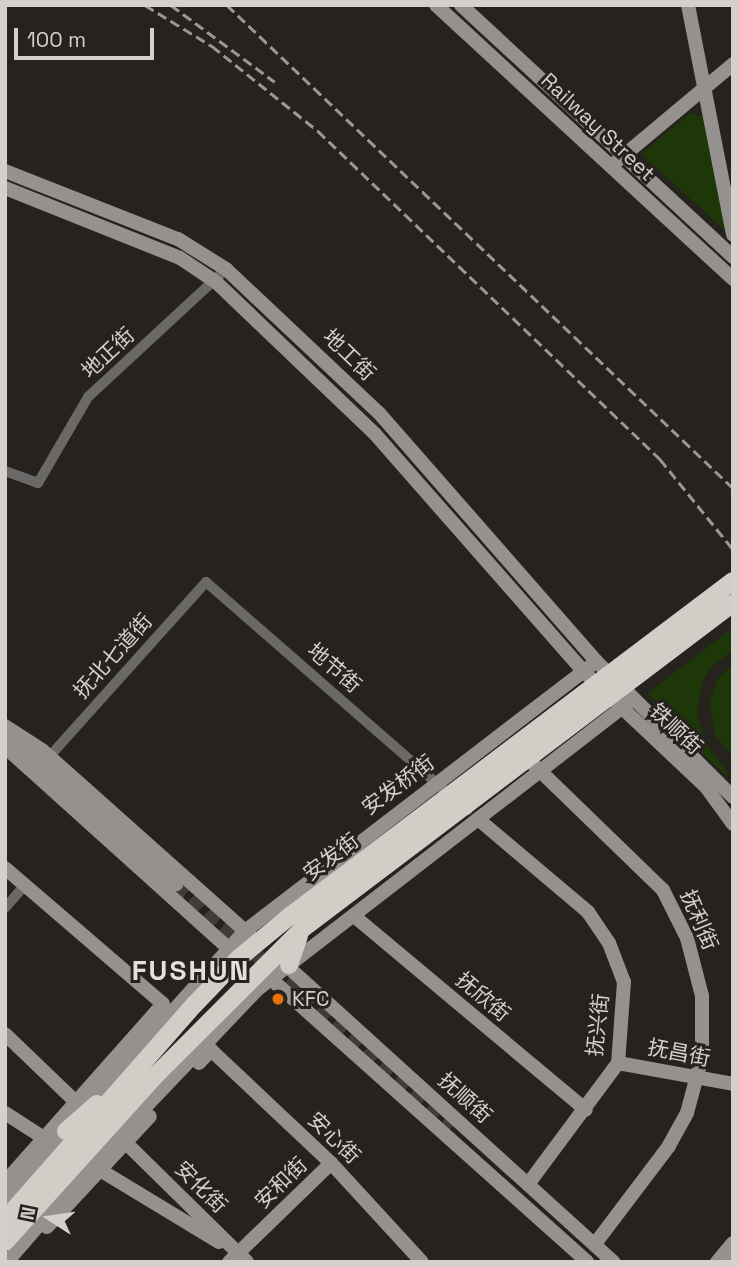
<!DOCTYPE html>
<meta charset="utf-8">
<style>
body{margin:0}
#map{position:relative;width:738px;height:1267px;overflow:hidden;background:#26221e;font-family:"Space Grotesk","Noto Sans SC",sans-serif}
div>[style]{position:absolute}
.green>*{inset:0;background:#1d3708}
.secondary-tunnel>*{height:14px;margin-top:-7px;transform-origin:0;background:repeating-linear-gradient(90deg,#403c38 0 14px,transparent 0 21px)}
.street>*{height:10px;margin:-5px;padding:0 5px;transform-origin:5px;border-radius:5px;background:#6b6967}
.secondary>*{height:14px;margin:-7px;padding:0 7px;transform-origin:7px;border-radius:7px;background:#94918e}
.highway>*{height:18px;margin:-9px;padding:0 9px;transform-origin:9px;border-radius:9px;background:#d1cdc7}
.rail>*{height:2.5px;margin-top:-1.25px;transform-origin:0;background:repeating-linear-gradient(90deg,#9b9795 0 10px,transparent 0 15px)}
.highway-bridge>*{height:18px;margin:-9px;padding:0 9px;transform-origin:9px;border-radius:9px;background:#d1cdc7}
.dots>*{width:19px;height:19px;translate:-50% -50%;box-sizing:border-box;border:4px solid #26221e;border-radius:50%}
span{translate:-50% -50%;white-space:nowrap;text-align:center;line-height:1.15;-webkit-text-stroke:6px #26221e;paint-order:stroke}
.street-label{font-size:21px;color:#d3d0ce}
.poi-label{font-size:21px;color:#d3d0ce}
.left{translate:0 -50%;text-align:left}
.district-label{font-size:28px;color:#e6e0db;font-weight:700;letter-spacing:2px}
.frame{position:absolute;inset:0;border:7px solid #d3d0ce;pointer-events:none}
.north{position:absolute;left:14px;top:1183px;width:70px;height:70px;-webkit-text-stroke:5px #26221e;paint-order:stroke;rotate:282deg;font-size:19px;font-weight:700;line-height:28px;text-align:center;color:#d3d0ce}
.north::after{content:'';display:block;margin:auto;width:24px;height:32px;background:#d3d0ce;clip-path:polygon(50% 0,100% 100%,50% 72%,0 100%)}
.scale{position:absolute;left:14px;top:28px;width:140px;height:32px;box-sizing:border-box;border:4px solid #d3d0ce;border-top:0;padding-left:9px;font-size:21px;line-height:24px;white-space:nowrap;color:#d3d0ce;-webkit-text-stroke:5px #26221e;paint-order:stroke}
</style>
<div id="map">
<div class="green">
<div style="clip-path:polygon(690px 113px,707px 118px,728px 233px,641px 154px)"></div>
<div style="clip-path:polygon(733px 627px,733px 650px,711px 667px,703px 681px,697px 712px,706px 744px,729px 774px,727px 776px,681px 734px,648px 693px)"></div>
<div style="clip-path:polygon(733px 664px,733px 757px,715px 735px,710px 702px,716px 681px)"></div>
</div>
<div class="secondary-tunnel">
<div style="left:176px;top:884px;width:368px;rotate:41.5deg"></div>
</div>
<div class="street">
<div style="left:5px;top:471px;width:35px;rotate:20deg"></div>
<div style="left:38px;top:483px;width:99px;rotate:-59.8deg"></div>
<div style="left:88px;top:397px;width:188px;rotate:-42.8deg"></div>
<div style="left:49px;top:757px;width:235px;rotate:-48.1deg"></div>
<div style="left:206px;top:582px;width:347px;rotate:41.1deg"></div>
<div style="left:5px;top:908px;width:30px;rotate:-49deg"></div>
</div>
<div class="secondary">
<div style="left:436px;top:5px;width:404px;rotate:42.7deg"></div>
<div style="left:461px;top:5px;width:371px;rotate:42.8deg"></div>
<div style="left:688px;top:5px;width:234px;rotate:78.9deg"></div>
<div style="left:616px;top:162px;width:153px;rotate:-39.9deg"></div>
<div style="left:5px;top:171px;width:186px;rotate:21.5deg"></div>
<div style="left:178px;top:239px;width:57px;rotate:32deg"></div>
<div style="left:226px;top:269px;width:210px;rotate:43.3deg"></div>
<div style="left:379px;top:413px;width:330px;rotate:48.8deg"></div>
<div style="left:596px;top:661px;width:193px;rotate:44.8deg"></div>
<div style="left:5px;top:188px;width:188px;rotate:21.8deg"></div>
<div style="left:180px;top:258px;width:43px;rotate:33.7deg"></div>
<div style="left:216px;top:282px;width:220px;rotate:43.7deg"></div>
<div style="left:375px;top:434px;width:315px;rotate:48.7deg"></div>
<div style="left:583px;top:671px;width:169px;rotate:43.3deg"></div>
<div style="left:706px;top:787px;width:46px;rotate:53.9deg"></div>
<div style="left:5px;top:726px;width:44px;rotate:33deg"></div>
<div style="left:42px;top:750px;width:280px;rotate:41.7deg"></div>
<div style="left:11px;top:739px;width:220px;rotate:41.3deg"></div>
<div style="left:5px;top:747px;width:307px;rotate:42deg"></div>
<div style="left:534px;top:765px;width:180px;rotate:44.1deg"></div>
<div style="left:663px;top:890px;width:54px;rotate:63.4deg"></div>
<div style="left:687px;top:938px;width:60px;rotate:75.5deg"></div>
<div style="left:702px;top:996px;width:61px;rotate:90deg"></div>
<div style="left:702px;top:1057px;width:58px;rotate:105deg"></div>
<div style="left:687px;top:1113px;width:38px;rotate:119deg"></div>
<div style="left:669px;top:1146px;width:123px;rotate:127.1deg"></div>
<div style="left:478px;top:819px;width:144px;rotate:40.2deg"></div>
<div style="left:588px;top:912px;width:37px;rotate:56deg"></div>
<div style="left:609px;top:943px;width:42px;rotate:69deg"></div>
<div style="left:624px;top:982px;width:81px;rotate:94.2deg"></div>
<div style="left:618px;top:1063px;width:151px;rotate:126.6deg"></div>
<div style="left:5px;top:868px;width:208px;rotate:40.7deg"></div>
<div style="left:163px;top:1004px;width:238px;rotate:131.6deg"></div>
<div style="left:354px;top:916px;width:302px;rotate:39.9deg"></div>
<div style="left:287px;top:966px;width:441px;rotate:42.2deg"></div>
<div style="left:271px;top:979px;width:424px;rotate:41.8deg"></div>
<div style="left:5px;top:1034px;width:100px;rotate:43.8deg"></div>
<div style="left:199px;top:1063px;width:18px;rotate:-47deg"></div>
<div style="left:211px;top:1050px;width:165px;rotate:43.3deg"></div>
<div style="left:331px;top:1163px;width:134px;rotate:47.4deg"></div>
<div style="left:618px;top:1063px;width:117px;rotate:10.3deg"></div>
<div style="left:86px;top:1108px;width:238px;rotate:-48.1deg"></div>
<div style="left:245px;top:931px;width:435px;rotate:-37.5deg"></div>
<div style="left:5px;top:1113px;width:46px;rotate:32.7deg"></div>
<div style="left:125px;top:1142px;width:171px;rotate:44.5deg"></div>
<div style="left:100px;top:1170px;width:139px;rotate:31.2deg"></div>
<div style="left:5px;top:1198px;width:101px;rotate:-47.8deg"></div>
<div style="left:47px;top:1227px;width:151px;rotate:-47.1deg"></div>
<div style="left:7px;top:1262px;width:135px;rotate:-49.2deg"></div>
<div style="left:95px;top:1160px;width:236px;rotate:-46.4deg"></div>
<div style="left:258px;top:989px;width:466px;rotate:-37.7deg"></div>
<div style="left:229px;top:1262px;width:142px;rotate:-44.1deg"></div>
<div style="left:717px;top:1262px;width:25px;rotate:-50deg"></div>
<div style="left:730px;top:1262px;width:5px;rotate:-53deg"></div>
</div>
<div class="highway">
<div style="left:289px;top:965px;width:31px;rotate:-71deg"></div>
<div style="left:66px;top:1131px;width:41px;rotate:-41.1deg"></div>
<div style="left:5px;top:1220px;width:288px;rotate:-48.7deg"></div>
<div style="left:195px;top:1004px;width:64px;rotate:-46.3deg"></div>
<div style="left:239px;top:958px;width:66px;rotate:-39.5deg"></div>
<div style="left:5px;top:1242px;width:225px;rotate:-47.9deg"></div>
<div style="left:156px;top:1075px;width:206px;rotate:-45deg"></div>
</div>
<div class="rail">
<div style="left:145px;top:5px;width:79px;rotate:31.5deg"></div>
<div style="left:212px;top:46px;width:136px;rotate:38.7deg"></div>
<div style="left:318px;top:131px;width:474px;rotate:43.8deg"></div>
<div style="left:660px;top:459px;width:116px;rotate:51deg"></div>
<div style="left:171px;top:5px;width:129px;rotate:36.5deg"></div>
<div style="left:227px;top:5px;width:700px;rotate:43.67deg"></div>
</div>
<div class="highway-bridge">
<div style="left:290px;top:916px;width:555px;rotate:-37.1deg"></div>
<div style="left:302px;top:929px;width:540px;rotate:-37.1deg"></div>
</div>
<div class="dots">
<div style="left:278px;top:999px;background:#e8710a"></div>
</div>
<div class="street-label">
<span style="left:598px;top:127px;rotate:43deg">Railway Street</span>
<span style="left:108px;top:353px;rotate:-43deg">地正街</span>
<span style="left:349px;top:355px;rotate:44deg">地工街</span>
<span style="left:113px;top:656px;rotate:-48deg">抚北七道街</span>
<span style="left:334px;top:668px;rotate:41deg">地节街</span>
<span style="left:676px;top:729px;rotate:43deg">铁顺街</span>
<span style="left:398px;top:785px;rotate:-37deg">安发桥街</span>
<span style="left:331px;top:857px;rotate:-37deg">安发街</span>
<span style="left:699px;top:920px;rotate:67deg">抚利街</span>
<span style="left:483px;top:997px;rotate:40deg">抚欣街</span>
<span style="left:598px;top:1025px;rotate:-84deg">抚兴街</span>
<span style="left:679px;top:1053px;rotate:11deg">抚昌街</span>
<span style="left:465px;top:1098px;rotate:42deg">抚顺街</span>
<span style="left:334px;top:1138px;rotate:44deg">安心街</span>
<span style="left:281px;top:1183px;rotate:-44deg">安和街</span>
<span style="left:201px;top:1187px;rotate:45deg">安化街</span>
</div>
<div class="poi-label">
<span class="left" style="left:292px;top:999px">KFC</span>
</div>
<div class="district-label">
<span style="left:191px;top:970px">FUSHUN</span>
</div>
<div class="frame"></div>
<div class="north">N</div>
<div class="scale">100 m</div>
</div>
